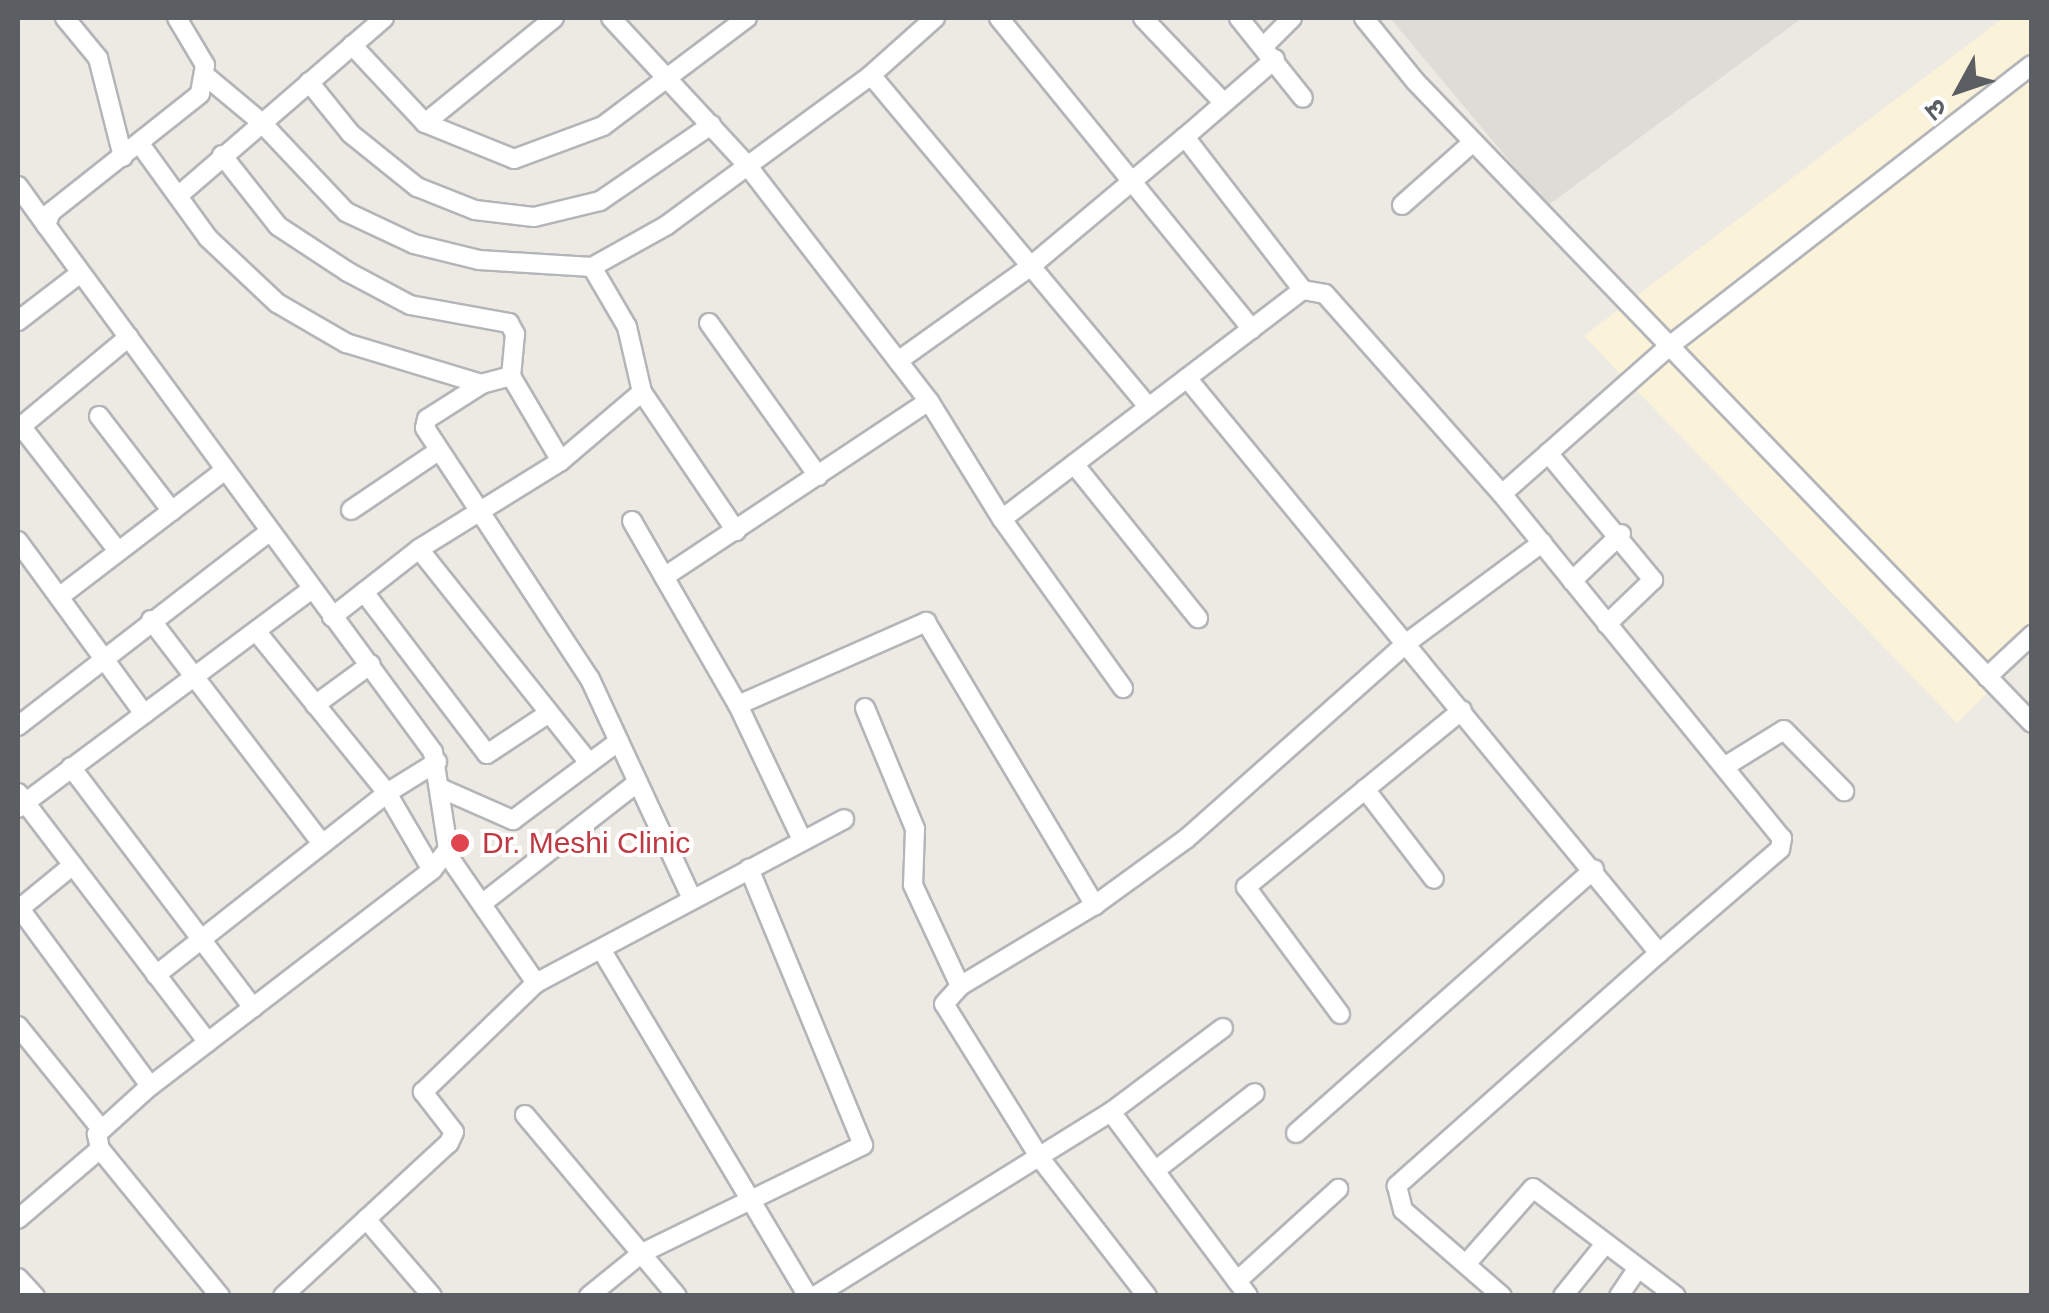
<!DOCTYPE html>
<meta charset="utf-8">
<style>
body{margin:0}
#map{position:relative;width:2049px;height:1313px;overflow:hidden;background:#edeae3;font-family:Arial,"Noto Sans Devanagari",sans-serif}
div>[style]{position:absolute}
.commercial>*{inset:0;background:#fbf2da}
.industrial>*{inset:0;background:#dedcd7}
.roads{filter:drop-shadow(2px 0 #b3b5b9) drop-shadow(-2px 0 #b3b5b9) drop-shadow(0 2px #b3b5b9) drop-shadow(0 -2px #b3b5b9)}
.street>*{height:18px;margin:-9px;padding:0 9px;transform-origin:9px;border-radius:9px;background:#fff}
.dots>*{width:28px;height:28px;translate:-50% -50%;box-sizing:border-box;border:5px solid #fff;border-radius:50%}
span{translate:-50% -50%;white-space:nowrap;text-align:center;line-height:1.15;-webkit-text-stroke:8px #fff;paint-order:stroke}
.health-label{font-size:30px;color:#be3a42}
.left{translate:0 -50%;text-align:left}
.frame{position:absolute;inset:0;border:20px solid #5b5f63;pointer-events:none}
.north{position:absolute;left:1909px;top:40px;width:100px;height:100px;-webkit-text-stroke:8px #fff;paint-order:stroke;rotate:230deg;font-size:28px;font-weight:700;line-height:40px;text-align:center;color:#5b5f63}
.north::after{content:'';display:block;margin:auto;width:35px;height:45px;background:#5b5f63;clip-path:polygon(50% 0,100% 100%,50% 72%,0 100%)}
</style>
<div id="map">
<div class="commercial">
<div style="clip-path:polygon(2003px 18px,2031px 18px,2031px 649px,1957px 723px,1584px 336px)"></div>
</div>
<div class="industrial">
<div style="clip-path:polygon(1390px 18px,1802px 18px,1547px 206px)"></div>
</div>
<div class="roads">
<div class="street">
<div style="left:65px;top:18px;width:52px;rotate:50.5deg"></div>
<div style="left:98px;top:58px;width:102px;rotate:75.8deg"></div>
<div style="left:177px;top:18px;width:55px;rotate:59.2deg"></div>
<div style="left:205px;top:65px;width:29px;rotate:100deg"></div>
<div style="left:200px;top:94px;width:190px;rotate:141.6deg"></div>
<div style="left:51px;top:212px;width:14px;rotate:111deg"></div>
<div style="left:46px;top:225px;width:654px;rotate:53.71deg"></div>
<div style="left:433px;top:752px;width:98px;rotate:81.2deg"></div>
<div style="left:448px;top:849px;width:26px;rotate:127deg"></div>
<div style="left:432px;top:870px;width:355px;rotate:142.5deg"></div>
<div style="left:150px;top:1086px;width:72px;rotate:137.8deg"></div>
<div style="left:97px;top:1134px;width:15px;rotate:79deg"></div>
<div style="left:100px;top:1149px;width:190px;rotate:50.8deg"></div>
<div style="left:611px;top:18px;width:200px;rotate:47.2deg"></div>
<div style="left:747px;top:165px;width:298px;rotate:52.4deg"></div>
<div style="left:929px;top:401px;width:139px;rotate:58.3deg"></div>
<div style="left:1002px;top:519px;width:378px;rotate:-37.3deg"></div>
<div style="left:1303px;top:290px;width:22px;rotate:10deg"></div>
<div style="left:1325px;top:294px;width:267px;rotate:48.5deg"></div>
<div style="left:1502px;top:494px;width:444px;rotate:50.9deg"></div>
<div style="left:1782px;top:838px;width:11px;rotate:100deg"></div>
<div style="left:1780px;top:849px;width:160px;rotate:139.3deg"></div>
<div style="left:999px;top:18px;width:401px;rotate:50.9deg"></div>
<div style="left:1143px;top:18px;width:117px;rotate:46.4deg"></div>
<div style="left:1239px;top:18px;width:102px;rotate:51.3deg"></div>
<div style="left:1364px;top:18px;width:81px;rotate:51deg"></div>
<div style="left:1415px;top:81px;width:890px;rotate:46.14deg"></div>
<div style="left:352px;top:45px;width:107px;rotate:46.9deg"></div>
<div style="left:425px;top:123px;width:96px;rotate:22deg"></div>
<div style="left:514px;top:159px;width:95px;rotate:-20.3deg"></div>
<div style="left:603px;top:126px;width:180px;rotate:-36.9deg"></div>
<div style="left:1265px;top:45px;width:38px;rotate:-45deg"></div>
<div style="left:871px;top:75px;width:86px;rotate:-41.7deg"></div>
<div style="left:207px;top:77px;width:70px;rotate:39.8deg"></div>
<div style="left:261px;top:122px;width:124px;rotate:46.6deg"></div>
<div style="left:346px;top:212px;width:75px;rotate:25.2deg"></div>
<div style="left:414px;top:244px;width:67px;rotate:13.8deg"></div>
<div style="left:479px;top:260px;width:113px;rotate:3.5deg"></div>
<div style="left:592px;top:267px;width:86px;rotate:-29.2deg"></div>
<div style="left:667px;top:225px;width:253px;rotate:-36.3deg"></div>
<div style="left:871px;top:75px;width:433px;rotate:50.1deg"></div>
<div style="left:309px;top:82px;width:67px;rotate:51.1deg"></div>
<div style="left:351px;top:134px;width:85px;rotate:38.8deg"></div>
<div style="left:417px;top:187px;width:62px;rotate:21.6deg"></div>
<div style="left:475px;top:210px;width:59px;rotate:6.8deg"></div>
<div style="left:534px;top:217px;width:68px;rotate:-13.6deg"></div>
<div style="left:600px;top:201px;width:135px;rotate:-34.4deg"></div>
<div style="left:425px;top:123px;width:166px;rotate:-39.1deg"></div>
<div style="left:1185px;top:137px;width:119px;rotate:-40.9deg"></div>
<div style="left:140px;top:144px;width:116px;rotate:54.1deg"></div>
<div style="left:208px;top:238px;width:95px;rotate:43.3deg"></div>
<div style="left:277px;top:303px;width:80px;rotate:30.1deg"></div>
<div style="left:346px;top:343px;width:142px;rotate:16.8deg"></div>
<div style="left:222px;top:155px;width:90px;rotate:51.7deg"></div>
<div style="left:278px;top:226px;width:84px;rotate:33.3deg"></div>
<div style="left:348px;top:272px;width:70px;rotate:28deg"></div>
<div style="left:410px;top:305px;width:101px;rotate:10.3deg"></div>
<div style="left:509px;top:323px;width:13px;rotate:61deg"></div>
<div style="left:515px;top:334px;width:42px;rotate:95.4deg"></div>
<div style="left:18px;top:186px;width:48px;rotate:54.3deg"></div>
<div style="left:178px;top:196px;width:272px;rotate:-40.8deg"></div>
<div style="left:1402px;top:205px;width:95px;rotate:-41.6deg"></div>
<div style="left:592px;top:267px;width:69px;rotate:59.7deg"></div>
<div style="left:627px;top:327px;width:67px;rotate:77deg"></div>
<div style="left:642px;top:392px;width:106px;rotate:139.6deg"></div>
<div style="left:561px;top:461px;width:99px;rotate:-120.5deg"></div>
<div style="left:511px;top:376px;width:30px;rotate:165deg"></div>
<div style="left:482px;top:384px;width:65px;rotate:147.5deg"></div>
<div style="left:427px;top:419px;width:9px;rotate:103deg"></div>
<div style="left:425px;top:428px;width:300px;rotate:56.7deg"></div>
<div style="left:590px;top:679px;width:242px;rotate:65.1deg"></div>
<div style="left:18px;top:321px;width:76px;rotate:-37.5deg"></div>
<div style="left:709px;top:323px;width:188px;rotate:54.5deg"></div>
<div style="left:898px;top:361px;width:163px;rotate:-35.5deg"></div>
<div style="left:1031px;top:266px;width:201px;rotate:-40deg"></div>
<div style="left:1185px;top:137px;width:193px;rotate:52.4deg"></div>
<div style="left:1187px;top:378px;width:744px;rotate:50.62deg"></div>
<div style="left:1659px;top:953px;width:351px;rotate:138.4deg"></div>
<div style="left:1397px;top:1186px;width:25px;rotate:76deg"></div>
<div style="left:1403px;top:1210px;width:131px;rotate:41deg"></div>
<div style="left:642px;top:392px;width:168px;rotate:55.9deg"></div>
<div style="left:99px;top:416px;width:120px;rotate:52.5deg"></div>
<div style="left:21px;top:426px;width:158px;rotate:52.2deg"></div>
<div style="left:18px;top:429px;width:144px;rotate:-39.7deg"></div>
<div style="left:1548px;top:453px;width:165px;rotate:50.4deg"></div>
<div style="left:1653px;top:580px;width:64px;rotate:136.3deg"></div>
<div style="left:1074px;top:464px;width:198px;rotate:51.2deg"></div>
<div style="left:1502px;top:494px;width:222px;rotate:-41.5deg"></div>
<div style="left:1668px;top:347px;width:460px;rotate:-37.8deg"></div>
<div style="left:351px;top:510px;width:105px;rotate:-34.1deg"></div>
<div style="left:1002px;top:519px;width:208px;rotate:54.4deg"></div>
<div style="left:632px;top:521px;width:212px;rotate:60.1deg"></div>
<div style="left:738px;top:705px;width:149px;rotate:64.6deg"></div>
<div style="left:18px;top:541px;width:214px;rotate:53.9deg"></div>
<div style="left:419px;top:549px;width:273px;rotate:51.5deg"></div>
<div style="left:664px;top:577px;width:318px;rotate:-33.6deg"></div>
<div style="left:1572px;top:581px;width:68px;rotate:-43.8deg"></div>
<div style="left:364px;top:592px;width:203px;rotate:52.8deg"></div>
<div style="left:487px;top:754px;width:74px;rotate:-33.5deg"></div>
<div style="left:59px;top:597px;width:209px;rotate:-37.4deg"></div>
<div style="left:332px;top:617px;width:110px;rotate:-38deg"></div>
<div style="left:419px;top:549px;width:167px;rotate:-31.8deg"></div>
<div style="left:151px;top:620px;width:282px;rotate:52.6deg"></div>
<div style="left:256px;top:631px;width:208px;rotate:51deg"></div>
<div style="left:387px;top:793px;width:89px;rotate:59.7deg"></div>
<div style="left:1987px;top:677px;width:62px;rotate:-43deg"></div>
<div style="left:315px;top:705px;width:69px;rotate:-36.2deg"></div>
<div style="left:738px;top:705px;width:206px;rotate:-23.8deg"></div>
<div style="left:926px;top:622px;width:330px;rotate:59.2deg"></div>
<div style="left:865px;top:708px;width:131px;rotate:67.5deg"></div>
<div style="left:915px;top:829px;width:56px;rotate:92deg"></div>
<div style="left:913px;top:885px;width:111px;rotate:65deg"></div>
<div style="left:18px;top:726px;width:317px;rotate:-37.7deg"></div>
<div style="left:71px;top:767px;width:302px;rotate:52.9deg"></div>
<div style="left:1724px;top:767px;width:70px;rotate:-31.7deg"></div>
<div style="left:1784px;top:730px;width:86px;rotate:45.5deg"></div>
<div style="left:440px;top:788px;width:80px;rotate:23.7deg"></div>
<div style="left:513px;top:820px;width:132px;rotate:-36.7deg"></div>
<div style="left:1365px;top:789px;width:113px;rotate:52.5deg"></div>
<div style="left:18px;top:793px;width:313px;rotate:52.7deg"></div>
<div style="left:18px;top:808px;width:364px;rotate:-36.7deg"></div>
<div style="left:447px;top:854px;width:157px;rotate:55.4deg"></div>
<div style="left:484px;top:902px;width:195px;rotate:-37.9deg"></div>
<div style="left:18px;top:906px;width:223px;rotate:53.7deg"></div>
<div style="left:18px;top:910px;width:71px;rotate:-39.3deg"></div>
<div style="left:601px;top:949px;width:404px;rotate:59.2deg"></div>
<div style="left:156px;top:975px;width:294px;rotate:-38.2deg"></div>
<div style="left:387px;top:793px;width:59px;rotate:-31.8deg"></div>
<div style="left:1340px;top:1014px;width:158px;rotate:-126.5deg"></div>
<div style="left:1246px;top:887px;width:279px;rotate:-39.3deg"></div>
<div style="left:18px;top:1026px;width:132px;rotate:51.1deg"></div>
<div style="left:1111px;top:1112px;width:229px;rotate:53.3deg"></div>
<div style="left:525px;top:1115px;width:236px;rotate:50deg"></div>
<div style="left:1296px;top:1133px;width:398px;rotate:-41.5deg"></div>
<div style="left:1156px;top:1170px;width:125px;rotate:-37.9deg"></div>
<div style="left:18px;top:1219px;width:108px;rotate:-40.5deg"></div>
<div style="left:366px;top:1219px;width:101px;rotate:49.4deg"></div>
<div style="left:1466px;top:1264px;width:101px;rotate:-48.6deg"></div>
<div style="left:1533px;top:1188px;width:179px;rotate:37.1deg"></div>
<div style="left:18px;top:1278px;width:25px;rotate:47deg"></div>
<div style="left:1237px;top:1281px;width:137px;rotate:-42.3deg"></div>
<div style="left:283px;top:1296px;width:226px;rotate:-42.7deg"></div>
<div style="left:449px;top:1143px;width:12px;rotate:-66deg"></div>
<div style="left:454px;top:1132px;width:51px;rotate:-127.8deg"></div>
<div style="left:423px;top:1092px;width:157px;rotate:-44deg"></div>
<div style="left:536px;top:983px;width:349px;rotate:-28deg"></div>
<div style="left:589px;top:1296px;width:68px;rotate:-39.1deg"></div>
<div style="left:642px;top:1253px;width:246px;rotate:-26deg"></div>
<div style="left:863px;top:1145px;width:299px;rotate:-112.4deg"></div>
<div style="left:815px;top:1296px;width:349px;rotate:-31.9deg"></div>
<div style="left:1111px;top:1112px;width:140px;rotate:-36.9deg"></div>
<div style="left:1147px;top:1296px;width:175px;rotate:-127.8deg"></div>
<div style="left:1040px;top:1158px;width:181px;rotate:-121.9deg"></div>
<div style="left:944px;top:1004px;width:24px;rotate:-48deg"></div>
<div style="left:960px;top:986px;width:157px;rotate:-31deg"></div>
<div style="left:1095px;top:905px;width:112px;rotate:-36deg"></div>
<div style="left:1186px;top:839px;width:297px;rotate:-41.6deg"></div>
<div style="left:1408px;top:642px;width:167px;rotate:-36.5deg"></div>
<div style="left:1563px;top:1296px;width:67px;rotate:-51.1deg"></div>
<div style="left:1619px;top:1296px;width:34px;rotate:-56deg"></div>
</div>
</div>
<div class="dots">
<div style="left:460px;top:843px;background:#e0444e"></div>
</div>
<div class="health-label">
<span class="left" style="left:482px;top:843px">Dr. Meshi Clinic</span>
</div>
<div class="frame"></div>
<div class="north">उ</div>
</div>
